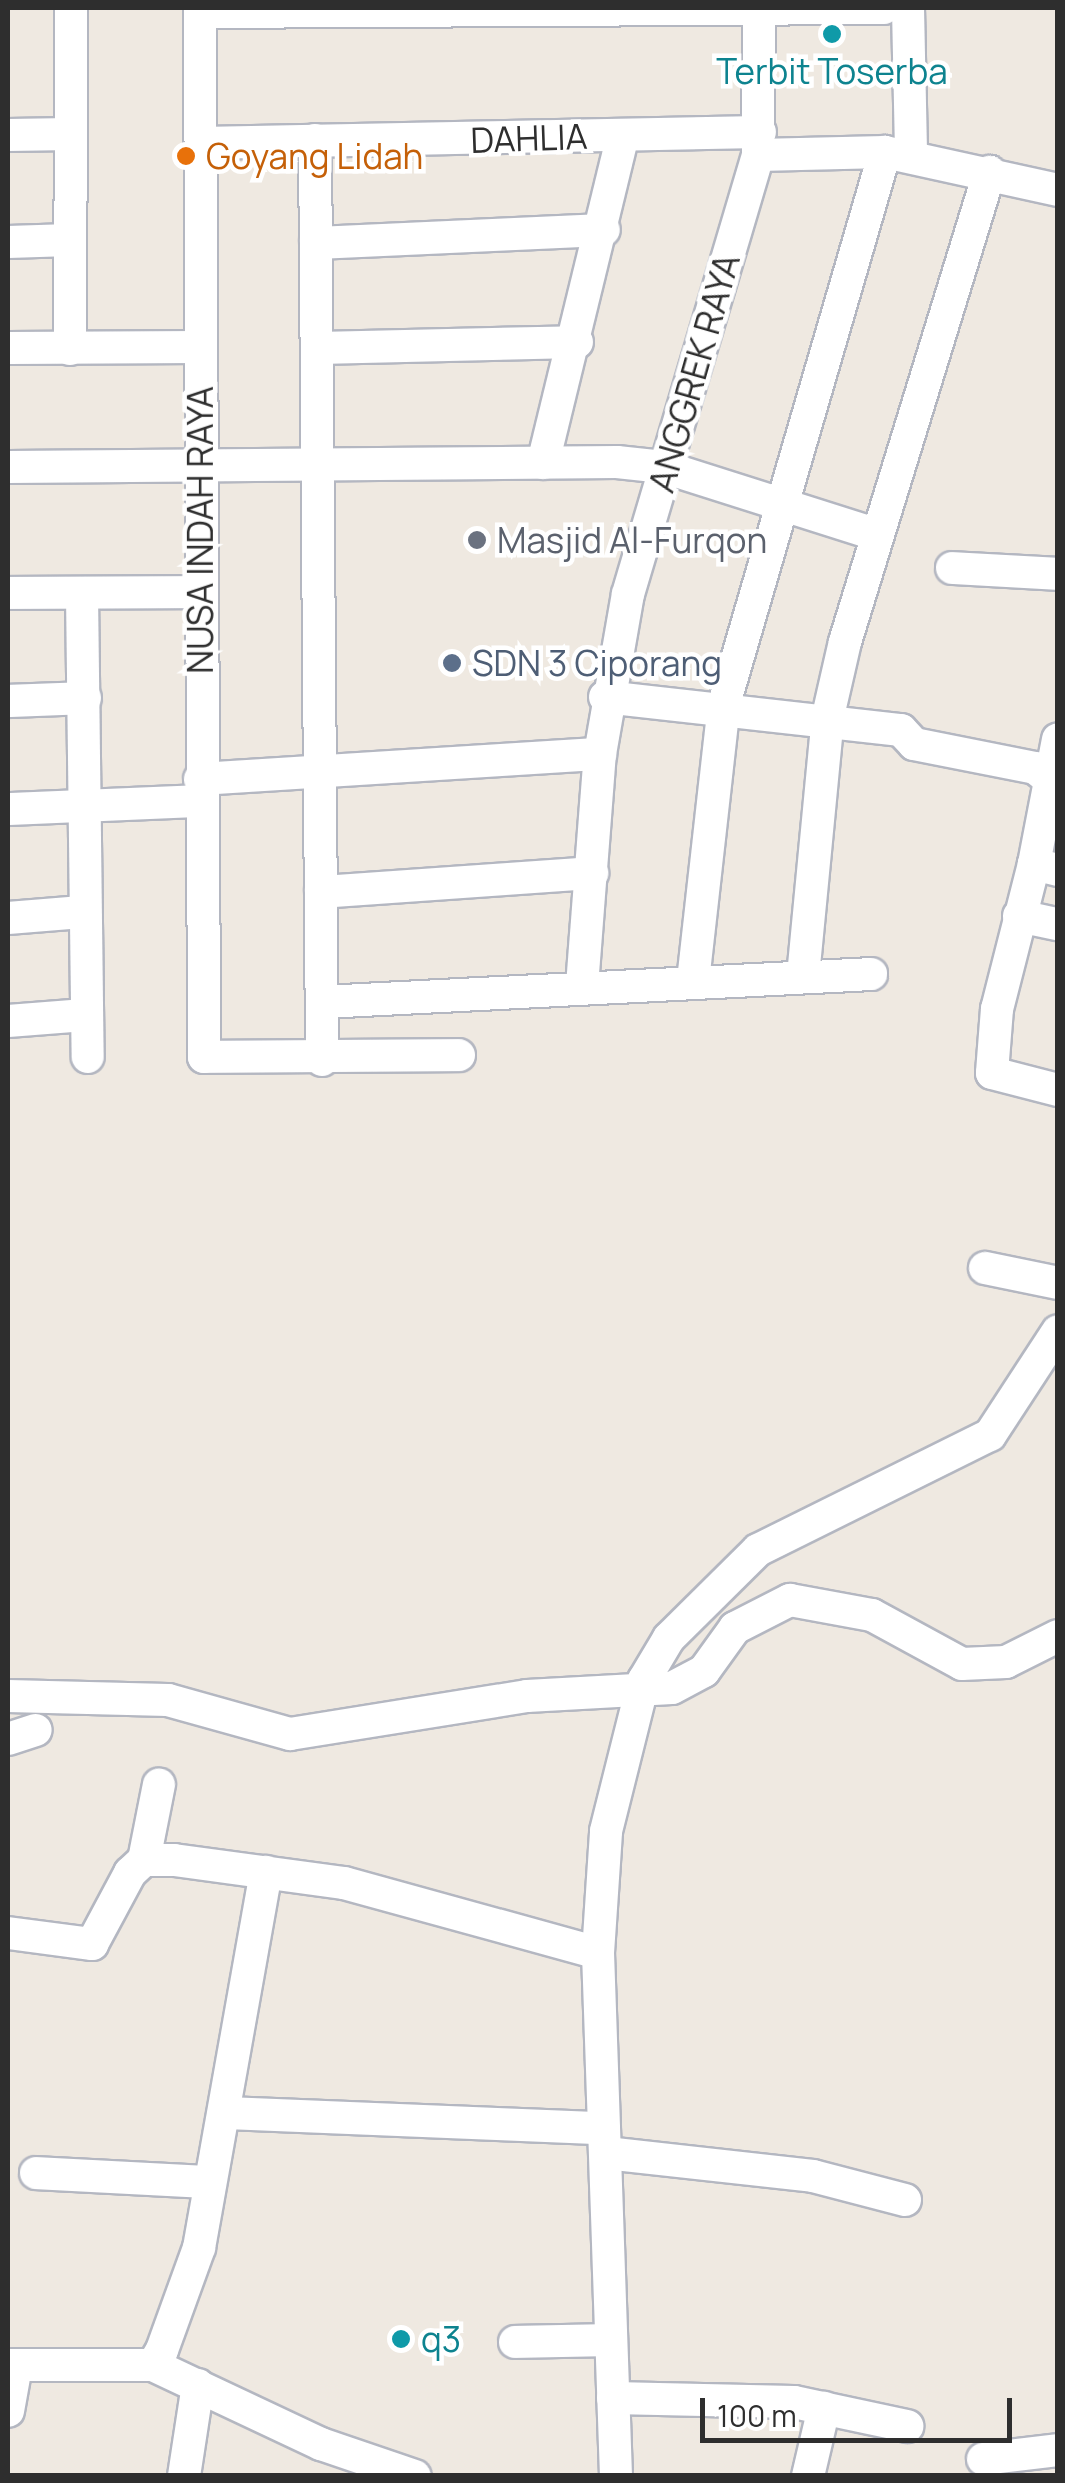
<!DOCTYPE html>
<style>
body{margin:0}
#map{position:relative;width:1065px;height:2483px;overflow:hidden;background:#efe9e1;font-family:Manrope,sans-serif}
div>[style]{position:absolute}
.roads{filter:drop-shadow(2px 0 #b4b7c1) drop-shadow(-2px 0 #b4b7c1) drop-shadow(0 2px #b4b7c1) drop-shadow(0 -2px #b4b7c1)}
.minor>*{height:32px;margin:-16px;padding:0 16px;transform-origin:16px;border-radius:16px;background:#fff}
.dots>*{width:28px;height:28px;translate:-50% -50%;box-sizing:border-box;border:5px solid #fff;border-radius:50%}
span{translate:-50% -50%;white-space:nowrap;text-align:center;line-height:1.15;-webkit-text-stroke:9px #fff;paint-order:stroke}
.culture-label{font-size:35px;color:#0d838f}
.left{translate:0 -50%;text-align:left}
.street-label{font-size:35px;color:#2e2e2e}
.food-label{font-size:35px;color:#c56008}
.worship-label{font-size:35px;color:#5b616d}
.service-label{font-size:35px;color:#4e5e75}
.frame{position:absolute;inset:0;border:10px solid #2e2e2e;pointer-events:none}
.scale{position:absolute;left:700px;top:2398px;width:312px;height:45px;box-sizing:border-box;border:5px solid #2e2e2e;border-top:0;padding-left:12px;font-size:30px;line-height:35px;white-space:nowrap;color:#2e2e2e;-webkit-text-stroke:8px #fff;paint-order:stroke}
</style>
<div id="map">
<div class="roads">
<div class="minor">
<div style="left:200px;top:8px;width:1049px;rotate:89.78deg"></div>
<div style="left:204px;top:1057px;width:255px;rotate:-0.4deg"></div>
<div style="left:908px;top:8px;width:147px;rotate:88.8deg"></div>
<div style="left:200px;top:12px;width:684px;rotate:-0.34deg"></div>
<div style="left:8px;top:135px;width:63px;rotate:-0.9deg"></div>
<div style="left:315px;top:140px;width:920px;rotate:89.56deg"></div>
<div style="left:201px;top:143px;width:559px;rotate:-1.13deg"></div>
<div style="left:758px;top:155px;width:127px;rotate:-1.4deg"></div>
<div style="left:885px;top:152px;width:177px;rotate:12.4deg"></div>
<div style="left:8px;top:242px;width:62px;rotate:-1.8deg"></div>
<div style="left:316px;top:243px;width:288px;rotate:-2.6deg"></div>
<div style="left:8px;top:348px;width:192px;rotate:-0.3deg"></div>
<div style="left:318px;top:348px;width:259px;rotate:-1.3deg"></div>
<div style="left:70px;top:349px;width:341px;rotate:-89.8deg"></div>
<div style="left:543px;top:463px;width:337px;rotate:-76.3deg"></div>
<div style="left:8px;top:467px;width:609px;rotate:-0.47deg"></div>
<div style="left:617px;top:462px;width:47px;rotate:6.1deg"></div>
<div style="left:664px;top:467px;width:221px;rotate:17.6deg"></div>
<div style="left:952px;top:568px;width:106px;rotate:3.2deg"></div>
<div style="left:8px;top:593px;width:193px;rotate:-0.3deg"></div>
<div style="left:82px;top:593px;width:464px;rotate:89.3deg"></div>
<div style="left:605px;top:697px;width:298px;rotate:6.4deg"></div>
<div style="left:901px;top:730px;width:19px;rotate:47deg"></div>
<div style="left:914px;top:744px;width:123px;rotate:11.2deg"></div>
<div style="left:1035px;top:768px;width:29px;rotate:38deg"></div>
<div style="left:8px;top:701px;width:77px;rotate:-2.2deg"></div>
<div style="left:200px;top:779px;width:401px;rotate:-3.6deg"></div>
<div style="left:600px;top:754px;width:162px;rotate:-80.1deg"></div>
<div style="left:628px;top:594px;width:458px;rotate:-73.5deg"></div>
<div style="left:758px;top:155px;width:147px;rotate:-89.6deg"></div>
<div style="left:8px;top:809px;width:190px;rotate:-2.4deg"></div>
<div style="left:1034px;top:864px;width:127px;rotate:-79.1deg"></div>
<div style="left:1058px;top:870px;width:25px;rotate:-166deg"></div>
<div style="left:1034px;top:864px;width:150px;rotate:104.3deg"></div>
<div style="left:997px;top:1009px;width:64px;rotate:94.5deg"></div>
<div style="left:992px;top:1073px;width:68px;rotate:14.4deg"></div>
<div style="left:321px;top:892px;width:272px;rotate:-4deg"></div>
<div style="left:1019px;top:916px;width:40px;rotate:12deg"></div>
<div style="left:8px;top:918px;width:74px;rotate:-4.6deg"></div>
<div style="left:803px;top:976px;width:261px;rotate:-84.5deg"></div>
<div style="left:828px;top:716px;width:76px;rotate:-77.1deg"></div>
<div style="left:845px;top:642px;width:492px;rotate:-72.9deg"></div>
<div style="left:693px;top:981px;width:279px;rotate:-83.6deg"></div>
<div style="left:724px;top:704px;width:575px;rotate:-73.74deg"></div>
<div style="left:582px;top:986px;width:233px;rotate:-85.6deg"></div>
<div style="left:323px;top:1002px;width:549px;rotate:-2.92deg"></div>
<div style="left:8px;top:1021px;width:77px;rotate:-4.5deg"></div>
<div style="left:985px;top:1268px;width:75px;rotate:11.6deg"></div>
<div style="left:8px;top:1696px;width:160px;rotate:1.4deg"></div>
<div style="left:168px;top:1700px;width:127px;rotate:15.6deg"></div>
<div style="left:290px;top:1734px;width:240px;rotate:-9.1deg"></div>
<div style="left:527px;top:1696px;width:145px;rotate:-3.2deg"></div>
<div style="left:672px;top:1688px;width:36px;rotate:-28deg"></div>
<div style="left:704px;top:1671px;width:53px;rotate:-54.2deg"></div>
<div style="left:735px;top:1628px;width:62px;rotate:-27deg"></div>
<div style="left:790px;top:1600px;width:83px;rotate:10.4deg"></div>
<div style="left:872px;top:1615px;width:102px;rotate:28.6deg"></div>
<div style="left:962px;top:1664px;width:44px;rotate:-2.6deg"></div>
<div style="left:1006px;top:1662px;width:58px;rotate:-26.6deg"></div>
<div style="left:8px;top:1739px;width:29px;rotate:-18deg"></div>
<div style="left:144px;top:1860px;width:77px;rotate:-78.8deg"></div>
<div style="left:8px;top:1933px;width:85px;rotate:7.5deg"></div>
<div style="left:92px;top:1944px;width:81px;rotate:-61.8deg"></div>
<div style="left:130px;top:1873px;width:19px;rotate:-43deg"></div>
<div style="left:144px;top:1860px;width:30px"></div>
<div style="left:174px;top:1860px;width:172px;rotate:7.7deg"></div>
<div style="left:344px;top:1883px;width:263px;rotate:15.4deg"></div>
<div style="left:224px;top:2113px;width:380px;rotate:2.3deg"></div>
<div style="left:606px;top:2153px;width:208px;rotate:6.3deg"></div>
<div style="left:813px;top:2176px;width:95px;rotate:14.6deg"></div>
<div style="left:36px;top:2173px;width:169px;rotate:3deg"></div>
<div style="left:515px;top:2342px;width:94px;rotate:-1.2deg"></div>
<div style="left:8px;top:2365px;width:145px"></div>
<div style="left:153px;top:2365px;width:17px;rotate:-59deg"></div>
<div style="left:162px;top:2350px;width:109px;rotate:-70.1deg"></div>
<div style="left:199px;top:2248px;width:382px;rotate:-79.9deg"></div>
<div style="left:153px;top:2365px;width:186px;rotate:25.2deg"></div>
<div style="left:321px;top:2444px;width:99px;rotate:18.8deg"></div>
<div style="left:613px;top:2398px;width:181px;rotate:1.3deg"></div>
<div style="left:794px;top:2402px;width:116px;rotate:12deg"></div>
<div style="left:8px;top:2411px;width:46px;rotate:-79.9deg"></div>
<div style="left:983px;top:2459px;width:76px;rotate:-6.8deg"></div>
<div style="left:184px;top:2476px;width:92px;rotate:-81.3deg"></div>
<div style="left:616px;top:2476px;width:523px;rotate:-91.97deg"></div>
<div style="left:598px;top:1953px;width:122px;rotate:-86.2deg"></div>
<div style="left:606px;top:1831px;width:156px;rotate:-75.9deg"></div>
<div style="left:644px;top:1680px;width:49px;rotate:-59.2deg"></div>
<div style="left:669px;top:1638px;width:125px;rotate:-44.7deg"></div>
<div style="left:758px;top:1550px;width:259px;rotate:-26.4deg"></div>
<div style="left:990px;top:1435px;width:124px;rotate:-56.8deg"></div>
<div style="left:808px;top:2476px;width:70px;rotate:-76.8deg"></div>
</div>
</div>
<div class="dots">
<div style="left:832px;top:34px;background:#0f9aa8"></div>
<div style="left:186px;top:156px;background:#e8710a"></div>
<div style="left:477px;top:540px;background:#6b7280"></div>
<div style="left:452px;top:663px;background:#5c6f8a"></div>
<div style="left:401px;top:2339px;background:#0f9aa8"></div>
</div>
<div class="culture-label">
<span style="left:832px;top:71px">Terbit Toserba</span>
<span class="left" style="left:421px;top:2339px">q3</span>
</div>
<div class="street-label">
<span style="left:529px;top:138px;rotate:-2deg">DAHLIA</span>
<span style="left:694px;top:373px;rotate:-74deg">ANGGREK RAYA</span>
<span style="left:200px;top:530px;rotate:-90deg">NUSA INDAH RAYA</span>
</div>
<div class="food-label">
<span class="left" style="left:206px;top:156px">Goyang Lidah</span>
</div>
<div class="worship-label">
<span class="left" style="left:497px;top:540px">Masjid Al-Furqon</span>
</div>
<div class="service-label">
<span class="left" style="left:472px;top:663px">SDN 3 Ciporang</span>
</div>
<div class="frame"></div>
<div class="scale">100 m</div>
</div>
